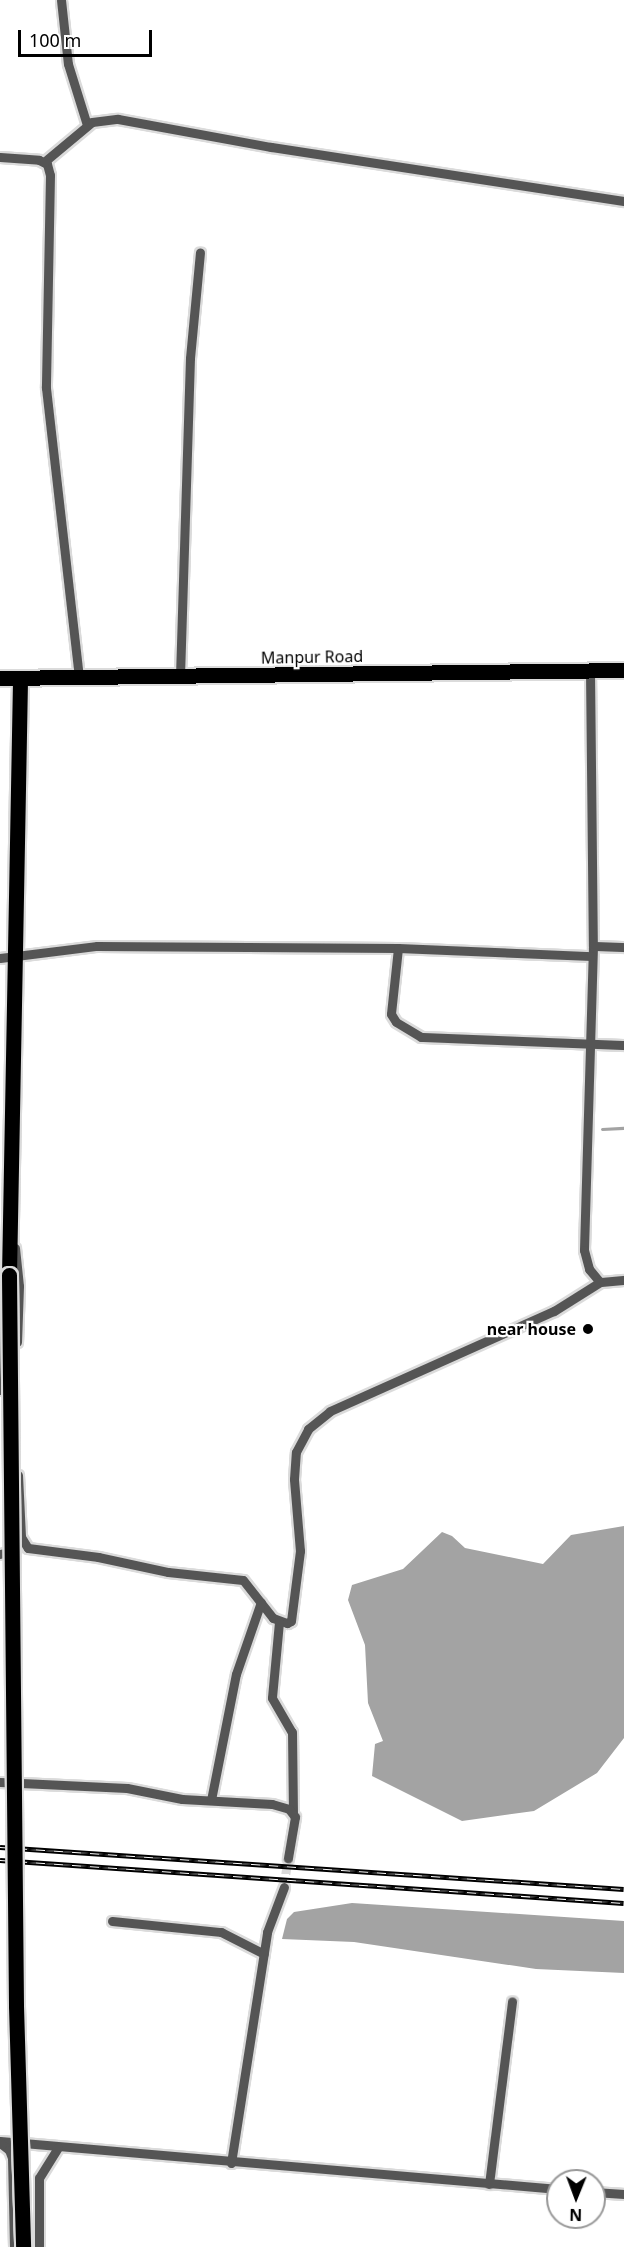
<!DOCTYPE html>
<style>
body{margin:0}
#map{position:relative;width:624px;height:2247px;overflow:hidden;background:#fff;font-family:"Noto Sans",sans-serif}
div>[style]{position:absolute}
.water>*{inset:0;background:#a3a3a3}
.stream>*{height:3px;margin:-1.5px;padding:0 1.5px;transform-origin:1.5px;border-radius:1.5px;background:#a3a3a3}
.minor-tunnel>*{height:9px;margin-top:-4.5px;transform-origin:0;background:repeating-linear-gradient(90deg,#d9d9d9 0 9px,transparent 0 13.5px)}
.roads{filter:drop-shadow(2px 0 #dbdbdb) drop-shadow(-2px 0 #dbdbdb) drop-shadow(0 2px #dbdbdb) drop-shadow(0 -2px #dbdbdb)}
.minor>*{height:9px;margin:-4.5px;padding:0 4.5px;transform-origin:4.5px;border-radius:4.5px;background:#555}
.primary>*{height:15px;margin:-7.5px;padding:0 7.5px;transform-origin:7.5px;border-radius:7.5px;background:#000}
.trunk>*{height:15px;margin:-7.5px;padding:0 7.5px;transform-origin:7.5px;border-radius:7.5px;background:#000}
.rail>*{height:5px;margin-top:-2.5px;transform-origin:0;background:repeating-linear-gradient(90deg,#fff 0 9px,#000 0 18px);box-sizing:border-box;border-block:2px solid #000}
.bridges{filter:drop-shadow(2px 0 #dbdbdb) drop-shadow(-2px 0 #dbdbdb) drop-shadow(0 2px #dbdbdb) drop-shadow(0 -2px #dbdbdb)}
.primary-bridge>*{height:15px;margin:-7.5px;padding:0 7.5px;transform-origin:7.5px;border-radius:7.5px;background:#000}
.dots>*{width:16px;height:16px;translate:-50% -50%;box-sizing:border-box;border:3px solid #fff;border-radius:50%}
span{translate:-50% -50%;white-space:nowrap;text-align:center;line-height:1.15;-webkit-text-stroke:4.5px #fff;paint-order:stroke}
.street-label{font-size:16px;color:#000}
.poi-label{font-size:16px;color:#000;font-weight:700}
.right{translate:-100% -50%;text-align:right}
.north{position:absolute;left:546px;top:2169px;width:60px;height:60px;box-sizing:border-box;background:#fff;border:2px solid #999;border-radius:50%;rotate:181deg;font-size:16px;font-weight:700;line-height:24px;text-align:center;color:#000}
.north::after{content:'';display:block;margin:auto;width:21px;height:27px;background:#000;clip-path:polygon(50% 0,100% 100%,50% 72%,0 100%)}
.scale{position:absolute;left:18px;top:30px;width:134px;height:27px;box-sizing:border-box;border:3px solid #000;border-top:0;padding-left:8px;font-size:18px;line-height:21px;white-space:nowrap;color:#000;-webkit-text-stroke:4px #fff;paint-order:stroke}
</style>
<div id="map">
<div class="water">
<div style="clip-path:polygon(624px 1526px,624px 1738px,597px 1773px,534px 1811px,462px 1821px,372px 1776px,375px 1744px,383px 1741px,368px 1703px,365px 1645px,348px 1600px,352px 1585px,403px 1569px,442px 1532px,452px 1536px,465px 1548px,543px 1564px,571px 1535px)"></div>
<div style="clip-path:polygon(352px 1903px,624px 1921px,624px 1973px,536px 1969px,354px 1942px,282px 1939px,287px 1919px,294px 1912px)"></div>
</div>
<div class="stream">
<div style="left:602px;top:1129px;width:22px;rotate:-3deg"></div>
</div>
<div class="minor-tunnel">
<div style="left:284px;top:1887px;width:29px;rotate:-82deg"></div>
</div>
<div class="roads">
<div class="minor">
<div style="left:61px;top:0;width:64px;rotate:83.8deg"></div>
<div style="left:68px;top:64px;width:64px;rotate:72.7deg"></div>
<div style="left:0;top:157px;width:39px;rotate:4deg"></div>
<div style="left:39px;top:160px;width:9px;rotate:27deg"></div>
<div style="left:47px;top:164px;width:11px;rotate:75deg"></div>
<div style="left:50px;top:175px;width:213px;rotate:91.1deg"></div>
<div style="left:46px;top:388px;width:291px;rotate:83.5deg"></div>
<div style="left:44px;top:162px;width:62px;rotate:-39.8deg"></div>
<div style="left:92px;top:122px;width:26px;rotate:-7deg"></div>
<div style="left:118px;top:119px;width:156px;rotate:10.4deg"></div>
<div style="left:271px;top:147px;width:357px;rotate:8.7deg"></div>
<div style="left:590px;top:671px;width:275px;rotate:89.4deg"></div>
<div style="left:593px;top:946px;width:304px;rotate:91.7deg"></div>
<div style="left:584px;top:1250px;width:20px;rotate:75deg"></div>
<div style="left:589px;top:1269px;width:17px;rotate:50deg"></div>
<div style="left:600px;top:1282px;width:24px;rotate:-5deg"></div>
<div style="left:180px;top:676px;width:318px;rotate:-88.2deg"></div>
<div style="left:190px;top:358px;width:106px;rotate:-84.6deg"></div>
<div style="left:593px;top:946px;width:31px;rotate:2deg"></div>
<div style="left:398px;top:948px;width:66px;rotate:96.1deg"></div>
<div style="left:391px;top:1014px;width:9px;rotate:58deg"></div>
<div style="left:396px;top:1022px;width:29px;rotate:31deg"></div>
<div style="left:421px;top:1037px;width:203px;rotate:2.3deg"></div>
<div style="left:0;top:958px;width:98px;rotate:-7.1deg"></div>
<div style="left:97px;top:946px;width:301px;rotate:0.4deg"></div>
<div style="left:398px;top:948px;width:194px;rotate:2.4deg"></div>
<div style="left:15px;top:1248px;width:38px;rotate:84deg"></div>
<div style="left:19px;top:1286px;width:56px;rotate:92deg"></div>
<div style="left:0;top:1390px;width:99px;rotate:-90deg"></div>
<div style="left:0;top:1291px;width:20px;rotate:-75deg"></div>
<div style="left:18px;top:1475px;width:62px;rotate:87.2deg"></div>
<div style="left:21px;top:1537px;width:13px;rotate:58deg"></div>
<div style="left:28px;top:1548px;width:71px;rotate:7.3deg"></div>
<div style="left:98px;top:1557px;width:72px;rotate:12.1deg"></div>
<div style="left:168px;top:1572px;width:75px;rotate:6.1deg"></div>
<div style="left:243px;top:1580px;width:48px;rotate:51.7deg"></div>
<div style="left:273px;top:1618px;width:15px;rotate:20deg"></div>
<div style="left:287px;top:1623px;width:4px;rotate:-27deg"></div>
<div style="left:291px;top:1621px;width:71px;rotate:-82.7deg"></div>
<div style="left:300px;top:1551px;width:72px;rotate:-94.8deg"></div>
<div style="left:294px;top:1479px;width:27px;rotate:-86deg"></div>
<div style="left:296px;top:1452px;width:26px;rotate:-62deg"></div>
<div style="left:308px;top:1429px;width:28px;rotate:-39deg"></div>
<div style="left:330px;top:1411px;width:245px;rotate:-24.1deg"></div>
<div style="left:554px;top:1311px;width:54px;rotate:-32.2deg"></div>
<div style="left:0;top:1554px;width:16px;rotate:-14deg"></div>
<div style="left:279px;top:1622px;width:76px;rotate:95.3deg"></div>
<div style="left:272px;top:1698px;width:39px;rotate:60deg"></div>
<div style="left:292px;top:1732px;width:81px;rotate:89.3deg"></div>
<div style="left:0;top:1782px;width:127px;rotate:2.7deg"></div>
<div style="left:127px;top:1788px;width:56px;rotate:11.3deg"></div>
<div style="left:182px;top:1799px;width:90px;rotate:3.2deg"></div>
<div style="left:272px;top:1804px;width:18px;rotate:16deg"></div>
<div style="left:289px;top:1809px;width:10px;rotate:53deg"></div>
<div style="left:295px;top:1817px;width:42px;rotate:99.7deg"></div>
<div style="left:211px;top:1800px;width:128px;rotate:-78.8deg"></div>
<div style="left:236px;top:1674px;width:76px;rotate:-70.9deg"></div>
<div style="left:112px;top:1921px;width:110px;rotate:5.8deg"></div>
<div style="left:221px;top:1932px;width:48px;rotate:27.1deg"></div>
<div style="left:0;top:2141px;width:560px;rotate:4.92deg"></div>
<div style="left:0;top:2143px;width:11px;rotate:38deg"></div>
<div style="left:9px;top:2150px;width:9px;rotate:69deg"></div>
<div style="left:12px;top:2158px;width:89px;rotate:88.7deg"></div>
<div style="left:231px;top:2163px;width:234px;rotate:-81.1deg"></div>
<div style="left:267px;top:1932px;width:48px;rotate:-69.3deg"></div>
<div style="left:489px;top:2184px;width:184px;rotate:-82.8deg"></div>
<div style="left:594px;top:2192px;width:30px;rotate:4deg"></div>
<div style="left:39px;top:2247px;width:69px;rotate:-90deg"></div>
<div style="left:39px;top:2178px;width:36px;rotate:-58deg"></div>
</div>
<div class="primary">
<div style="left:9px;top:1275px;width:597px;rotate:-88.94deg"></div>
</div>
<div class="trunk">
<div style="left:0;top:678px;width:624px;rotate:-0.73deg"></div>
</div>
</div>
<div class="rail">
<div style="left:0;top:1847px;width:625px;rotate:3.85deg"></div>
<div style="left:0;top:1860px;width:625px;rotate:3.94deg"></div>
</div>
<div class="bridges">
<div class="primary-bridge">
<div style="left:9px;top:1275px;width:731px;rotate:89.45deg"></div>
<div style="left:16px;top:2006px;width:241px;rotate:88.3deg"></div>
</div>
</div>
<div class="dots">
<div style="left:588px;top:1329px;background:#000"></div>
</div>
<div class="street-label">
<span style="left:312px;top:657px;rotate:-1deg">Manpur Road</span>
</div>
<div class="poi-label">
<span class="right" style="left:576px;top:1329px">near house</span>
</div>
<div class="north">N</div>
<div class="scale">100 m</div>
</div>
